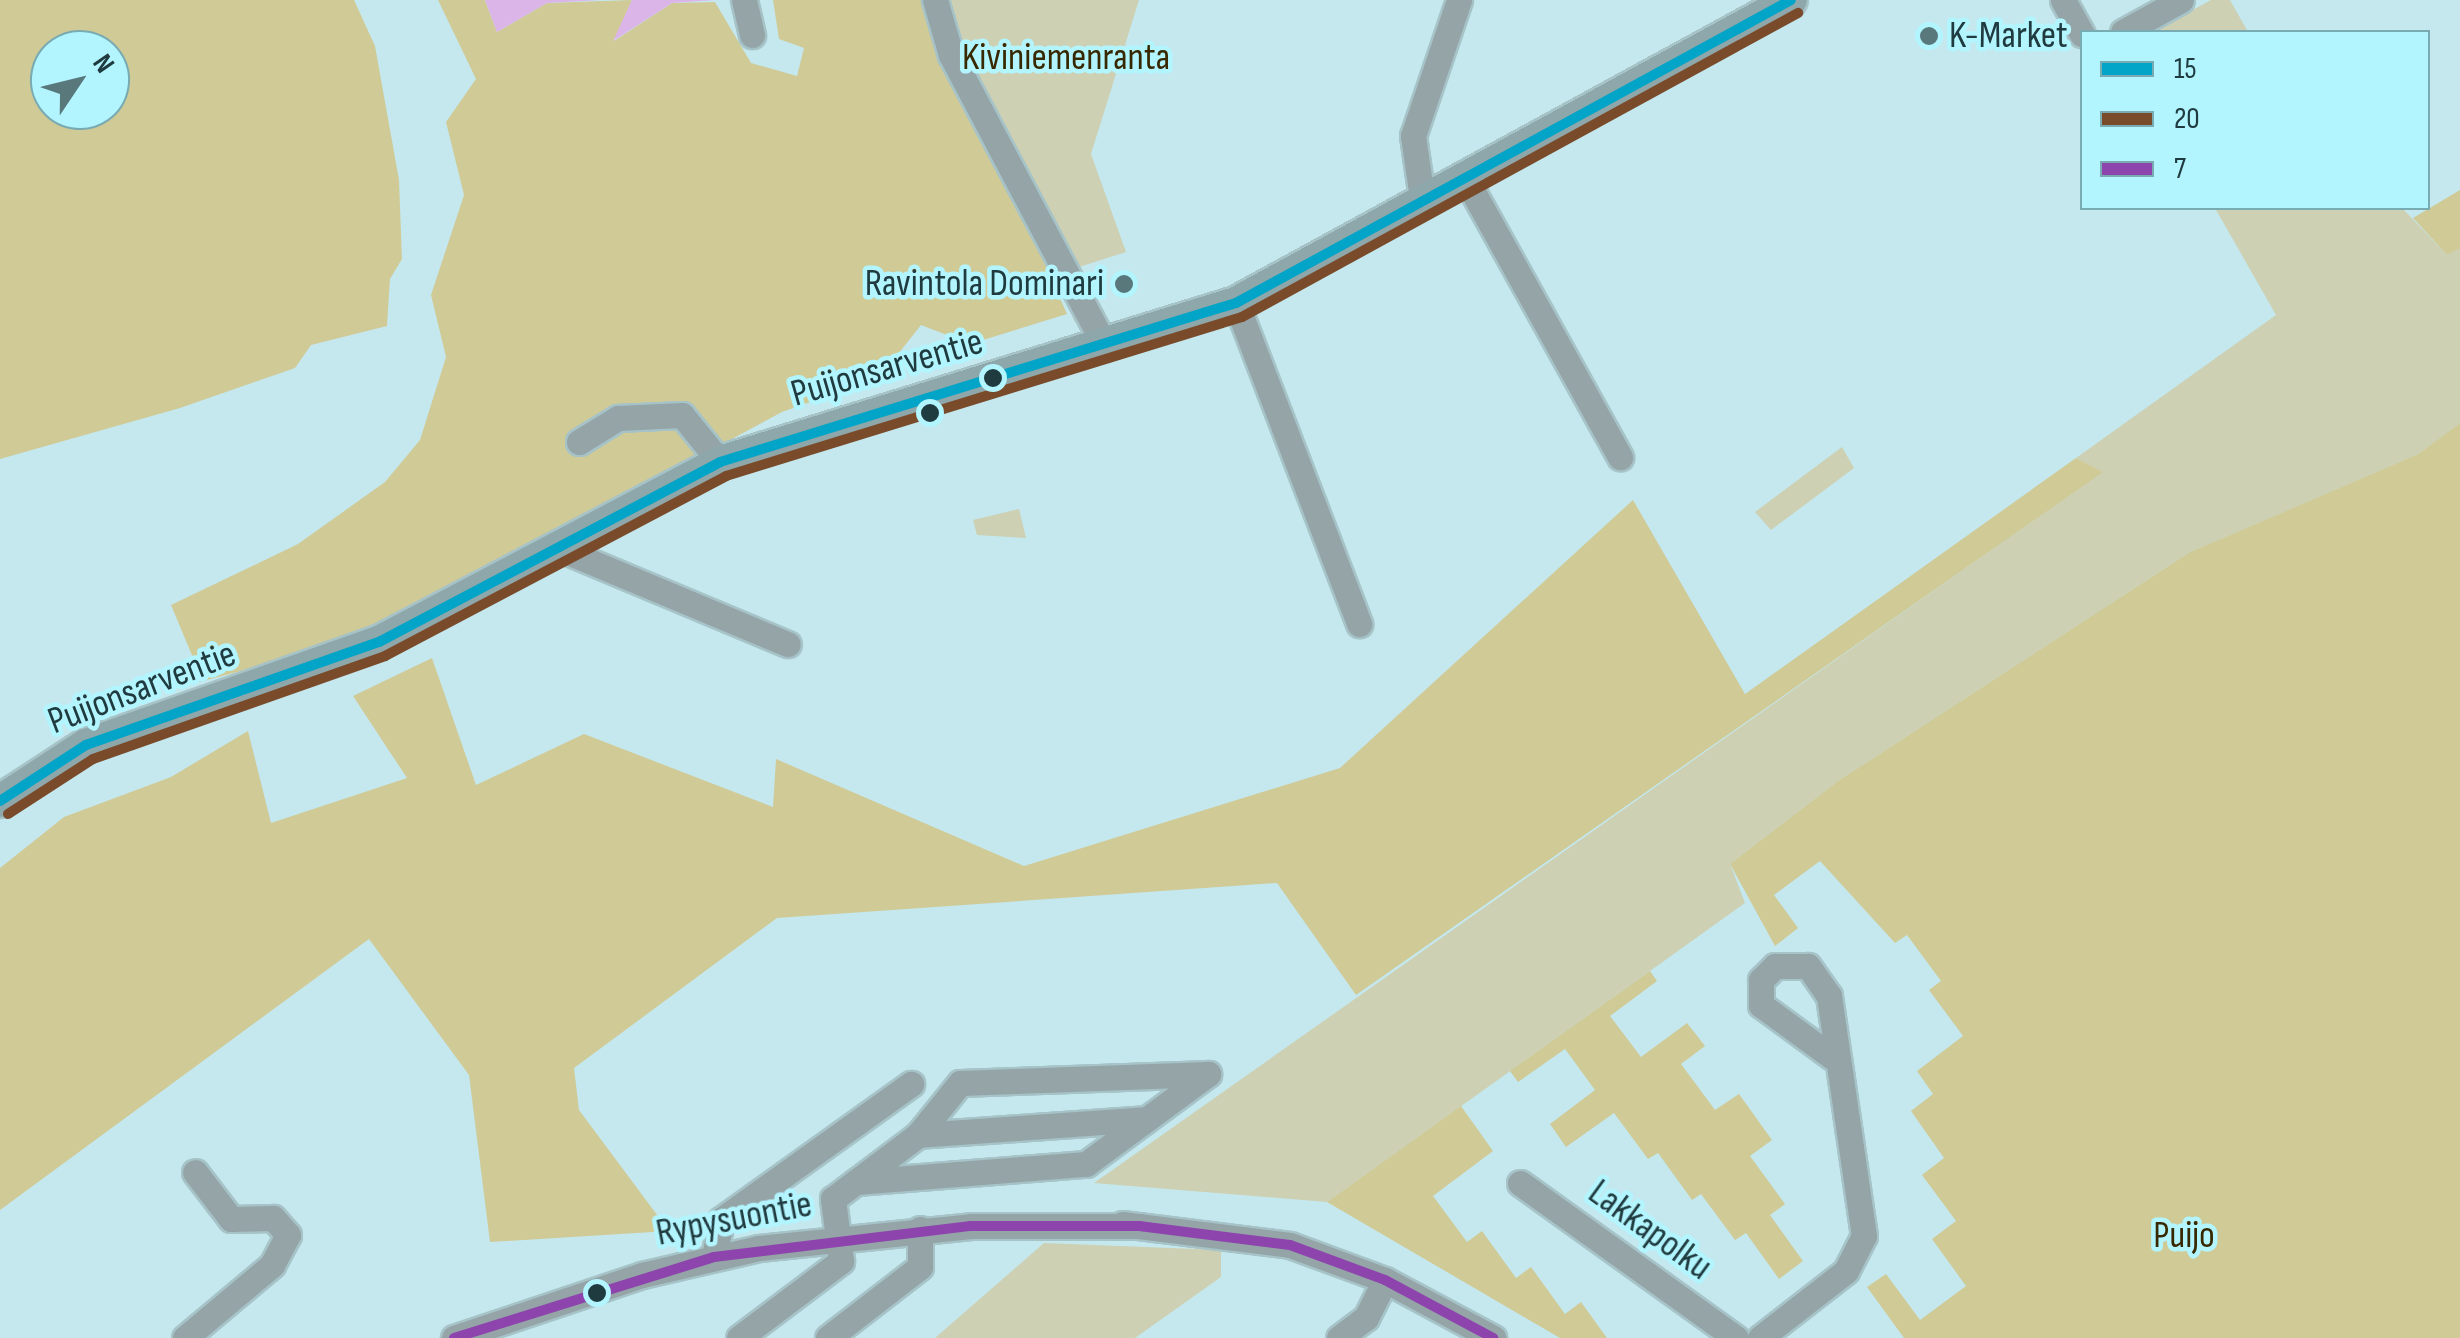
<!DOCTYPE html>
<style>
body{margin:0}
#map{position:relative;width:2460px;height:1338px;overflow:hidden;background:#c4e8ee;font-family:"Sofia Sans Condensed",sans-serif}
div>[style]{position:absolute}
.green>*{inset:0;background:#cdd0b2}
.forest>*{inset:0;background:#d0ca97}
.water>*{inset:0;background:#dcb5e8}
.roads{filter:drop-shadow(2px 0 #a6c3c8) drop-shadow(-2px 0 #a6c3c8) drop-shadow(0 2px #a6c3c8) drop-shadow(0 -2px #a6c3c8)}
.minor>*{height:25px;margin:-12.5px;padding:0 12.5px;transform-origin:12.5px;border-radius:12.5px;background:#94a4a7}
.major>*{height:32px;margin:-16px;padding:0 16px;transform-origin:16px;border-radius:16px;background:#8ea7aa}
.bus-1>*{height:10px;margin:-5px;padding:0 5px;transform-origin:5px;border-radius:5px;background:#02a4c7}
.bus-2>*{height:10px;margin:-5px;padding:0 5px;transform-origin:5px;border-radius:5px;background:#7a4b2a}
.bus-3>*{height:10px;margin:-5px;padding:0 5px;transform-origin:5px;border-radius:5px;background:#8e44ad}
.dots>*{width:28px;height:28px;translate:-50% -50%;box-sizing:border-box;border:5px solid #b2f5ff;border-radius:50%}
span{translate:-50% -50%;white-space:nowrap;text-align:center;line-height:1.15;-webkit-text-stroke:9px #b2f5ff;paint-order:stroke}
.poi-label{font-size:38px;color:#203b3f}
.left{translate:0 -50%;text-align:left}
.right{translate:-100% -50%;text-align:right}
.park-label{font-size:38px;color:#382800}
.street-label{font-size:38px;color:#203b3f}
.legend{position:absolute;left:2080px;top:30px;width:350px;height:180px;box-sizing:border-box;background:#b2f5ff;border:2px solid #78abb2;margin:0;padding:12px 18px;list-style:none;font-size:30px;color:#203b3f}
.legend li{display:flex;align-items:center;gap:20px;height:50px}
.legend b{width:50px;border:2px solid #78abb2}
.north{position:absolute;left:30px;top:30px;width:100px;height:100px;box-sizing:border-box;background:#b2f5ff;border:2px solid #78abb2;border-radius:50%;rotate:55deg;font-size:28px;font-weight:700;line-height:40px;text-align:center;color:#203b3f}
.north::after{content:'';display:block;margin:auto;width:35px;height:45px;background:#59787c;clip-path:polygon(50% 0,100% 100%,50% 72%,0 100%)}
</style>
<div id="map">
<div class="green">
<div style="clip-path:polygon(947px 0,1139px 0,1091px 154px,1126px 252px,1079px 267px,1105px 313px,1074px 321px,1049px 215px,995px 123px)"></div>
<div style="clip-path:polygon(2211px 0,2230px 0,2248px 32px,2152px 32px)"></div>
<div style="clip-path:polygon(2215px 208px,2402px 208px,2447px 255px,2460px 247px,2460px 423px,2418px 454px,2190px 552px,1838px 781px,1730px 864px,1745px 903px,1327px 1202px,1094px 1183px,2102px 472px,2076px 458px,2276px 315px)"></div>
<div style="clip-path:polygon(1842px 447px,1854px 468px,1771px 530px,1755px 512px)"></div>
<div style="clip-path:polygon(1019px 509px,1026px 538px,977px 535px,973px 520px)"></div>
<div style="clip-path:polygon(1044px 1243px,1221px 1250px,1221px 1277px,1135px 1338px,935px 1338px)"></div>
</div>
<div class="forest">
<div style="clip-path:polygon(evenodd,0 0,354px 0,375px 46px,399px 180px,402px 259px,390px 279px,387px 326px,311px 345px,295px 368px,180px 408px,0 459px,0 0,50px 50px,110px 50px,110px 110px,50px 110px,50px 50px)"></div>
<div style="clip-path:polygon(438px 0,485px 0,497px 32px,547px 3px,632px 0,614px 41px,672px 3px,715px 2px,751px 63px,797px 76px,804px 48px,779px 39px,773px 0,927px 0,1067px 314px,970px 344px,921px 325px,880px 377px,782px 412px,358px 640px,192px 684px,194px 660px,171px 605px,298px 544px,385px 482px,420px 440px,446px 357px,431px 295px,464px 195px,446px 122px,476px 79px)"></div>
<div style="clip-path:polygon(2460px 190px,2460px 248px,2447px 255px,2413px 218px)"></div>
<div style="clip-path:polygon(2460px 423px,2460px 1338px,1904px 1338px,1867px 1287px,1886px 1274px,1920px 1320px,1966px 1286px,1932px 1239px,1956px 1221px,1922px 1175px,1944px 1158px,1911px 1111px,1933px 1094px,1917px 1071px,1963px 1036px,1929px 990px,1941px 981px,1907px 935px,1895px 943px,1820px 861px,1774px 895px,1798px 928px,1775px 946px,1730px 864px,1838px 781px,2190px 552px,2418px 454px)"></div>
<div style="clip-path:polygon(2076px 458px,2103px 472px,1356px 995px,1277px 883px,777px 918px,574px 1068px,579px 1110px,669px 1231px,490px 1242px,469px 1075px,369px 939px,0 1210px,0 868px,64px 817px,171px 777px,248px 731px,271px 823px,407px 778px,353px 696px,432px 658px,476px 785px,584px 734px,773px 807px,776px 759px,1024px 866px,1340px 768px,1633px 500px,1745px 694px)"></div>
<div style="clip-path:polygon(1650px 971px,1657px 981px,1610px 1016px,1641px 1057px,1687px 1023px,1705px 1046px,1681px 1064px,1715px 1110px,1739px 1094px,1772px 1140px,1750px 1156px,1785px 1204px,1770px 1215px,1803px 1261px,1779px 1279px,1746px 1233px,1735px 1240px,1701px 1194px,1692px 1200px,1658px 1153px,1648px 1159px,1614px 1113px,1566px 1147px,1550px 1124px,1595px 1090px,1565px 1049px,1518px 1082px,1510px 1071px)"></div>
<div style="clip-path:polygon(1461px 1106px,1493px 1151px,1433px 1196px,1467px 1242px,1482px 1231px,1516px 1278px,1531px 1267px,1565px 1314px,1581px 1302px,1607px 1338px,1560px 1338px,1327px 1202px)"></div>
</div>
<div class="water">
<div style="clip-path:polygon(485px 0,601px 0,547px 3px,497px 32px)"></div>
<div style="clip-path:polygon(632px 0,715px 0,672px 3px,613px 41px)"></div>
</div>
<div class="roads">
<div class="minor">
<div style="left:744px;top:0;width:36px;rotate:77deg"></div>
<div style="left:935px;top:0;width:57px;rotate:73.8deg"></div>
<div style="left:951px;top:55px;width:331px;rotate:62.1deg"></div>
<div style="left:2063px;top:0;width:39px;rotate:61deg"></div>
<div style="left:2123px;top:32px;width:66px;rotate:-28.9deg"></div>
<div style="left:1467px;top:181px;width:316px;rotate:61deg"></div>
<div style="left:1423px;top:205px;width:70px;rotate:-98.2deg"></div>
<div style="left:1413px;top:136px;width:144px;rotate:-71.3deg"></div>
<div style="left:1236px;top:303px;width:344px;rotate:69deg"></div>
<div style="left:579px;top:442px;width:46px;rotate:-31.6deg"></div>
<div style="left:618px;top:418px;width:64px;rotate:-2.7deg"></div>
<div style="left:682px;top:415px;width:60px;rotate:51deg"></div>
<div style="left:558px;top:548px;width:249px;rotate:22.7deg"></div>
<div style="left:856px;top:1182px;width:231px;rotate:-4.5deg"></div>
<div style="left:1086px;top:1164px;width:152px;rotate:-36.4deg"></div>
<div style="left:1208px;top:1074px;width:248px;rotate:177.9deg"></div>
<div style="left:960px;top:1083px;width:67px;rotate:128.9deg"></div>
<div style="left:1520px;top:1183px;width:266px;rotate:35.7deg"></div>
<div style="left:1122px;top:1224px;width:169px;rotate:7.1deg"></div>
<div style="left:1290px;top:1245px;width:101px;rotate:20.2deg"></div>
<div style="left:1385px;top:1280px;width:123px;rotate:28.2deg"></div>
<div style="left:714px;top:1257px;width:38px;rotate:-79deg"></div>
<div style="left:721px;top:1220px;width:234px;rotate:-35.6deg"></div>
<div style="left:185px;top:1338px;width:114px;rotate:-40deg"></div>
<div style="left:272px;top:1265px;width:34px;rotate:-62deg"></div>
<div style="left:288px;top:1235px;width:23px;rotate:-131deg"></div>
<div style="left:273px;top:1218px;width:42px;rotate:178.6deg"></div>
<div style="left:231px;top:1219px;width:59px;rotate:-127.5deg"></div>
<div style="left:454px;top:1338px;width:198px;rotate:-18.5deg"></div>
<div style="left:642px;top:1275px;width:120px;rotate:-13deg"></div>
<div style="left:759px;top:1248px;width:213px;rotate:-5.9deg"></div>
<div style="left:971px;top:1226px;width:168px"></div>
<div style="left:739px;top:1338px;width:128px;rotate:-37deg"></div>
<div style="left:841px;top:1261px;width:63px;rotate:-97.4deg"></div>
<div style="left:833px;top:1199px;width:106px;rotate:-37deg"></div>
<div style="left:918px;top:1135px;width:229px;rotate:-4deg"></div>
<div style="left:828px;top:1338px;width:116px;rotate:-37.7deg"></div>
<div style="left:920px;top:1267px;width:38px;rotate:-90deg"></div>
<div style="left:1339px;top:1338px;width:34px;rotate:-37deg"></div>
<div style="left:1366px;top:1318px;width:42px;rotate:-63.4deg"></div>
<div style="left:1760px;top:1338px;width:109px;rotate:-37.9deg"></div>
<div style="left:1846px;top:1271px;width:39px;rotate:-63deg"></div>
<div style="left:1864px;top:1236px;width:243px;rotate:-98.3deg"></div>
<div style="left:1829px;top:996px;width:37px;rotate:-125deg"></div>
<div style="left:1808px;top:966px;width:33px;rotate:180deg"></div>
<div style="left:1775px;top:966px;width:20px;rotate:135deg"></div>
<div style="left:1761px;top:980px;width:25px;rotate:90deg"></div>
<div style="left:1761px;top:1005px;width:88px;rotate:36.2deg"></div>
</div>
<div class="major">
<div style="left:0;top:801px;width:103px;rotate:-33.1deg"></div>
<div style="left:86px;top:745px;width:311px;rotate:-19.4deg"></div>
<div style="left:379px;top:642px;width:386px;rotate:-27.8deg"></div>
<div style="left:720px;top:462px;width:540px;rotate:-17.13deg"></div>
<div style="left:1236px;top:303px;width:632px;rotate:-28.63deg"></div>
</div>
</div>
<div class="bus-1">
<div style="left:0;top:801px;width:103px;rotate:-33.1deg"></div>
<div style="left:86px;top:745px;width:311px;rotate:-19.4deg"></div>
<div style="left:379px;top:642px;width:386px;rotate:-27.8deg"></div>
<div style="left:720px;top:462px;width:540px;rotate:-17.13deg"></div>
<div style="left:1236px;top:303px;width:632px;rotate:-28.63deg"></div>
</div>
<div class="bus-2">
<div style="left:8px;top:814px;width:101px;rotate:-32.9deg"></div>
<div style="left:93px;top:759px;width:310px;rotate:-19.4deg"></div>
<div style="left:385px;top:656px;width:386px;rotate:-27.8deg"></div>
<div style="left:726px;top:476px;width:540px;rotate:-17.13deg"></div>
<div style="left:1242px;top:317px;width:634px;rotate:-28.67deg"></div>
</div>
<div class="bus-3">
<div style="left:454px;top:1338px;width:272px;rotate:-17.3deg"></div>
<div style="left:714px;top:1257px;width:259px;rotate:-6.9deg"></div>
<div style="left:971px;top:1226px;width:168px"></div>
<div style="left:1139px;top:1226px;width:152px;rotate:7.2deg"></div>
<div style="left:1290px;top:1245px;width:101px;rotate:20.2deg"></div>
<div style="left:1385px;top:1280px;width:123px;rotate:28.2deg"></div>
</div>
<div class="dots">
<div style="left:1929px;top:36px;background:#59787c"></div>
<div style="left:1124px;top:284px;background:#59787c"></div>
<div style="left:993px;top:378px;background:#203b3f"></div>
<div style="left:930px;top:413px;background:#203b3f"></div>
<div style="left:597px;top:1293px;background:#203b3f"></div>
</div>
<div class="poi-label">
<span class="left" style="left:1949px;top:36px">K-Market</span>
<span class="right" style="left:1104px;top:284px">Ravintola Dominari</span>
</div>
<div class="park-label">
<span style="left:1066px;top:58px">Kiviniemenranta</span>
<span style="left:2184px;top:1236px">Puijo</span>
</div>
<div class="street-label">
<span style="left:887px;top:368px;rotate:-16deg">Puijonsarventie</span>
<span style="left:142px;top:688px;rotate:-21deg">Puijonsarventie</span>
<span style="left:734px;top:1219px;rotate:-11deg">Rypysuontie</span>
<span style="left:1650px;top:1230px;rotate:36deg">Lakkapolku</span>
</div>
<ul class="legend">
<li><b style="height:12px;background:#02a4c7"></b>15</li>
<li><b style="height:12px;background:#7a4b2a"></b>20</li>
<li><b style="height:12px;background:#8e44ad"></b>7</li>
</ul>
<div class="north">N</div>
</div>
